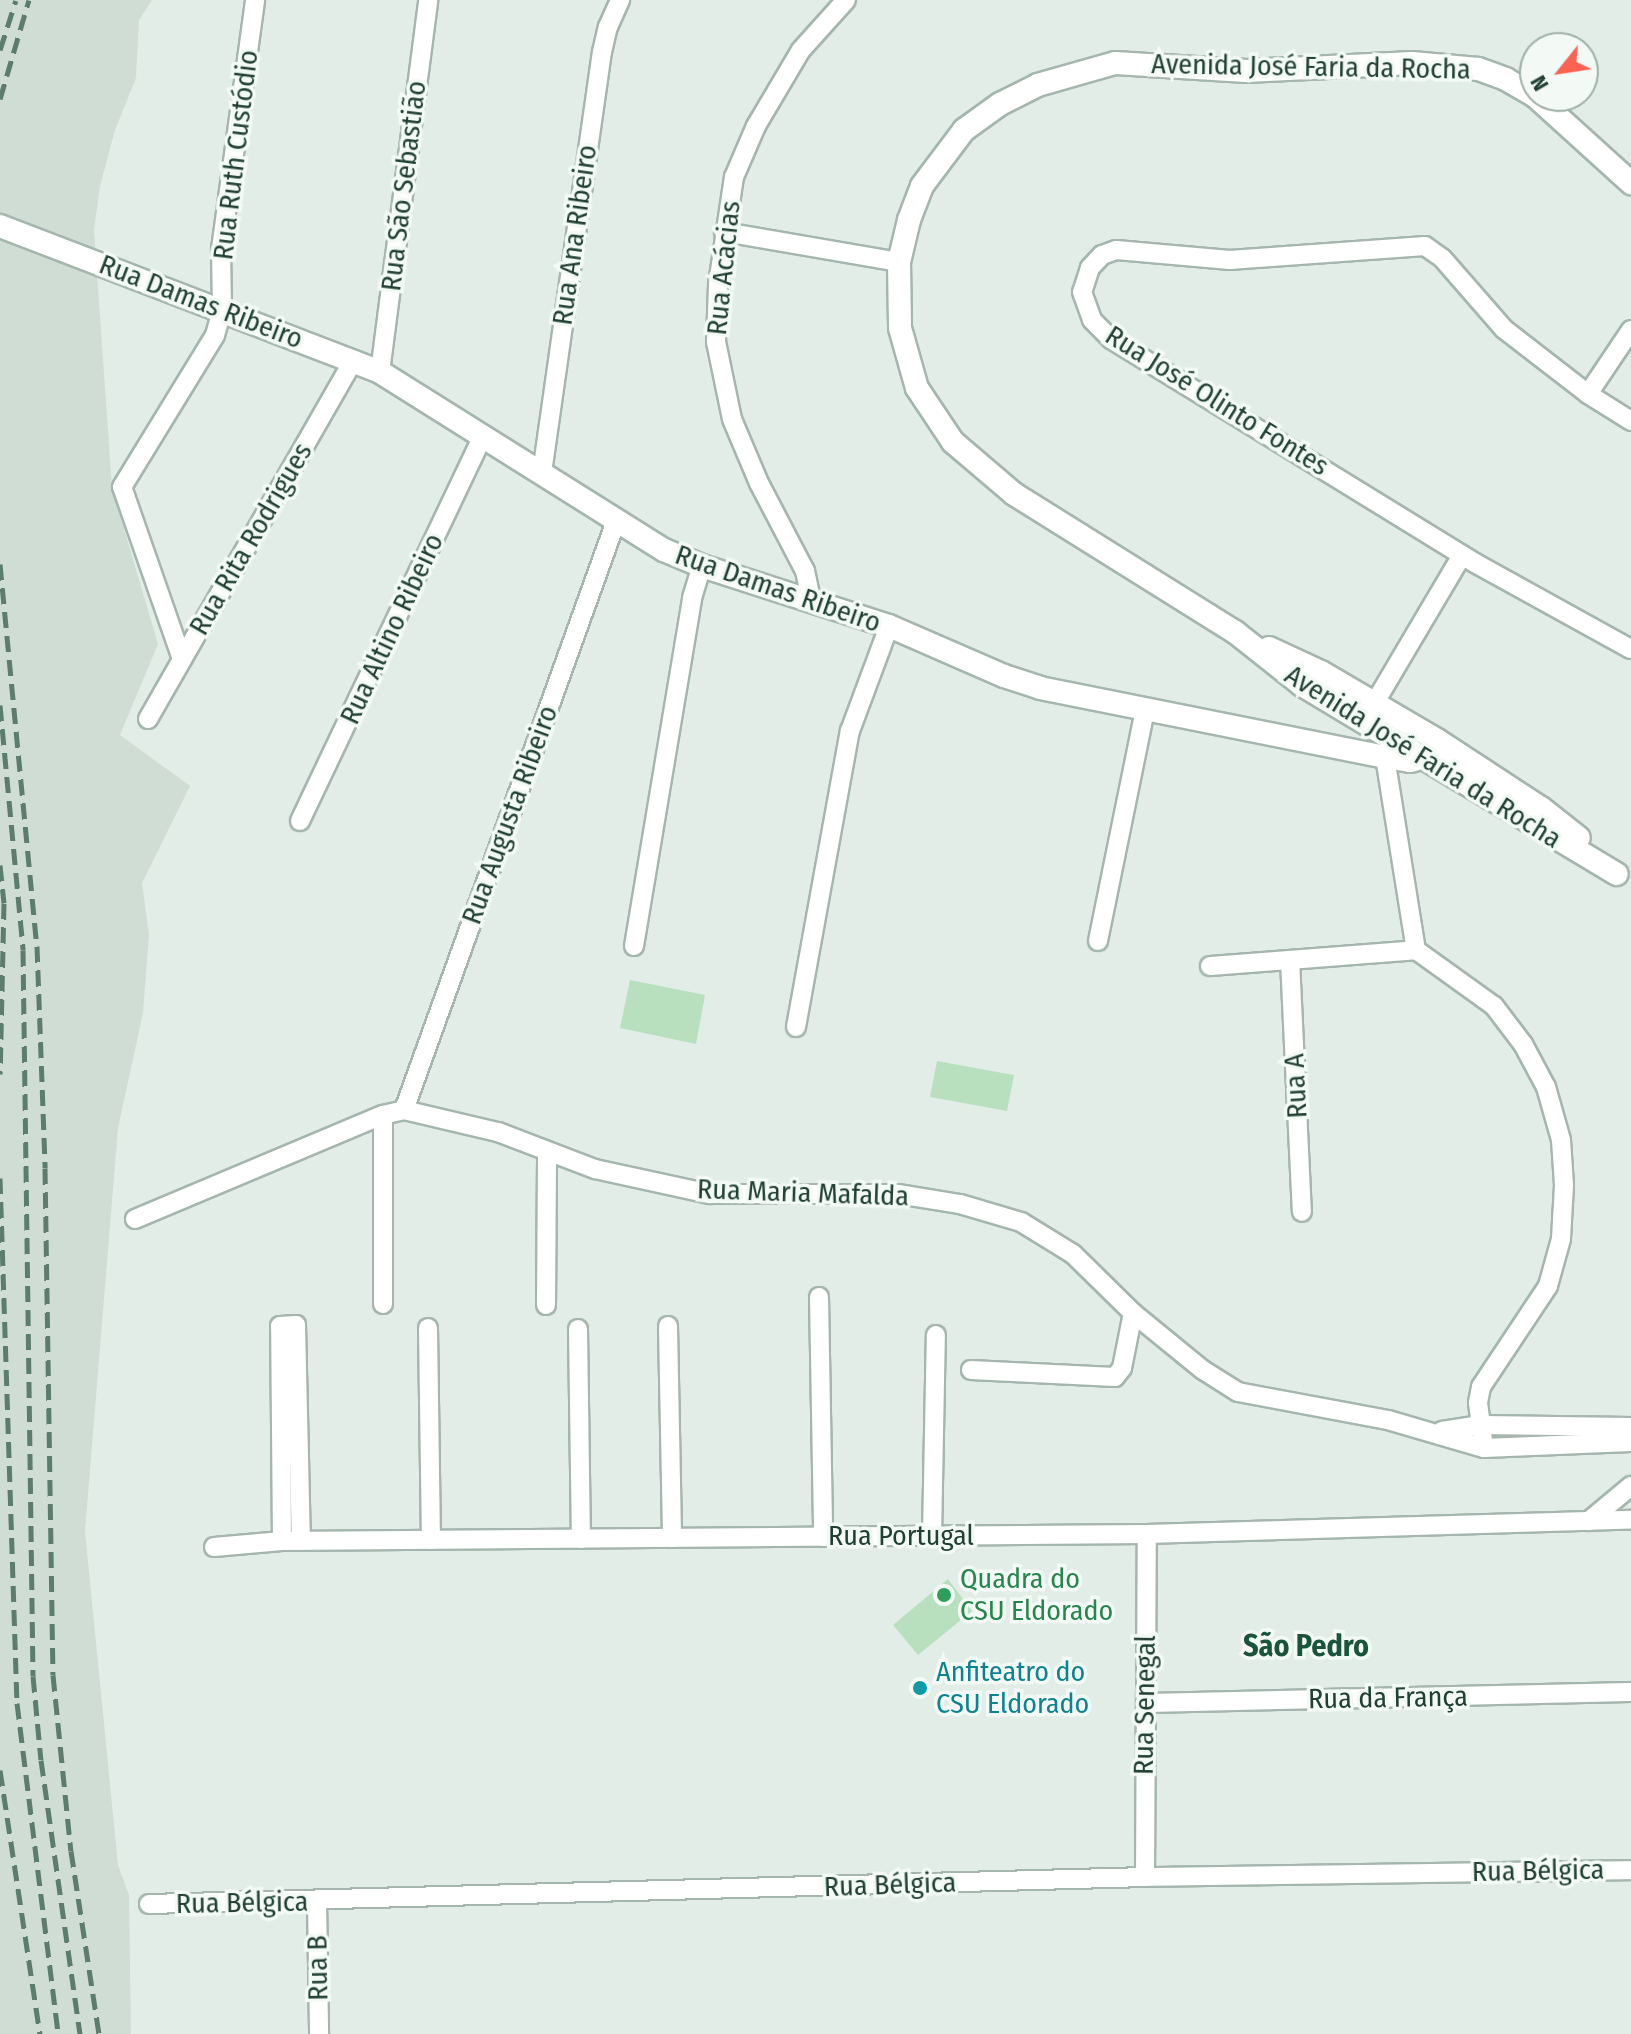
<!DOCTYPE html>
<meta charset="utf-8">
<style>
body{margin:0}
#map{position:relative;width:1631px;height:2034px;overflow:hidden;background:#e2ede7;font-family:"Fira Sans Condensed",sans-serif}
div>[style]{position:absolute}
.built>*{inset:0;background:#d0ddd5}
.green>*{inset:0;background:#b9e0be}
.roads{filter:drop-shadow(2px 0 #a4b6ad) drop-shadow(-2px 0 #a4b6ad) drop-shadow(0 2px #a4b6ad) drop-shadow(0 -2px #a4b6ad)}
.minor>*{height:18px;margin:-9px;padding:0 9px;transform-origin:9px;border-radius:9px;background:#fff}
.tertiary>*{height:22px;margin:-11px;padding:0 11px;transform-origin:11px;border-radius:11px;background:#fff}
.rail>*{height:5px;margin-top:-2.5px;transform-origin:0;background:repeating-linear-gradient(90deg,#5b7c6e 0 16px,transparent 0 24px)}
.dots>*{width:22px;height:22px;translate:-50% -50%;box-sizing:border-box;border:4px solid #f3faf5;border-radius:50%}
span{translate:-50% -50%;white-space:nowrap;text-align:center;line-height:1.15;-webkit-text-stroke:7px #f3faf5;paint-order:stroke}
.street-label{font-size:28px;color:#214033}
.leisure-label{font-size:28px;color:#27864d}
.left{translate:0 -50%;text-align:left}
.culture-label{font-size:28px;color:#0d838f}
.neighbourhood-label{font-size:30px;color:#1b543d;font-weight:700}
.north{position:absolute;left:1519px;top:32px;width:80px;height:80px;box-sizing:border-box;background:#f3faf5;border:2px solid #9fb0a7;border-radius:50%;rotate:240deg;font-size:22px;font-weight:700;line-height:32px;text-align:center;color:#214033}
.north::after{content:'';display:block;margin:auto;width:28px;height:36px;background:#fc6252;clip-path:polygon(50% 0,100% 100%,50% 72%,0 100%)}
</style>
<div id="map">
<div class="built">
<div style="clip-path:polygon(0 0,152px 0,139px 20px,136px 78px,115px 130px,100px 186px,94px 230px,112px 488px,158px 644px,120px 735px,190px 786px,142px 883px,149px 934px,143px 1013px,118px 1128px,85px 1531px,118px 1865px,129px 1895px,131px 2034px,0 2034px)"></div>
</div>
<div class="green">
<div style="clip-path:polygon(630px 980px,705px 995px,696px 1044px,620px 1028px)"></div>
<div style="clip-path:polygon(937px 1061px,1014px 1075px,1007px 1111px,930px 1097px)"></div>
<div style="clip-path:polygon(948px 1579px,972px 1611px,918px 1655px,893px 1625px)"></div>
</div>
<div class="roads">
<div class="minor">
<div style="left:724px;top:232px;width:178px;rotate:9.7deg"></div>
<div style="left:380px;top:372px;width:375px;rotate:-82.6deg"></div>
<div style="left:1588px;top:394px;width:77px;rotate:-56.1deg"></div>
<div style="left:1631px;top:421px;width:51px;rotate:-147.9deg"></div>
<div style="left:1588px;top:394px;width:106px;rotate:-142.3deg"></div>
<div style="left:1504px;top:329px;width:94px;rotate:-131.1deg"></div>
<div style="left:1442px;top:258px;width:21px;rotate:-145deg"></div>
<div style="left:1425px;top:246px;width:196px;rotate:175.9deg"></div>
<div style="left:1230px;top:260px;width:114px;rotate:-175deg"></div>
<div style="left:1116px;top:250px;width:15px;rotate:160deg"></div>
<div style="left:1102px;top:255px;width:18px;rotate:133deg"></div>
<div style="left:1090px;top:268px;width:25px;rotate:108deg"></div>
<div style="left:1082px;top:292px;width:30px;rotate:70deg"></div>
<div style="left:1092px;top:320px;width:27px;rotate:45deg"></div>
<div style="left:1111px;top:339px;width:427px;rotate:31.6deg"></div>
<div style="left:1475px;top:563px;width:178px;rotate:28.9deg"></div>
<div style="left:542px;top:473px;width:425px;rotate:-81.9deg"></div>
<div style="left:602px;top:52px;width:26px;rotate:-77deg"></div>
<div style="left:608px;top:27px;width:30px;rotate:-66deg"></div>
<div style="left:811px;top:599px;width:29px;rotate:-102deg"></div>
<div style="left:805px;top:571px;width:99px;rotate:-117.6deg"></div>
<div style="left:759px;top:483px;width:69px;rotate:-112.9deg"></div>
<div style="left:732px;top:419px;width:79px;rotate:-101.7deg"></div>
<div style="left:716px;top:342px;width:58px;rotate:-88deg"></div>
<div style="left:718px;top:284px;width:108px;rotate:-81.5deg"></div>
<div style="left:734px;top:177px;width:56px;rotate:-66.7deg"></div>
<div style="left:756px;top:126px;width:88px;rotate:-59.4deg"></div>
<div style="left:801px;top:50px;width:67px;rotate:-48deg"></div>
<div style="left:182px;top:659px;width:182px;rotate:-109.2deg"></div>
<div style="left:122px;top:487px;width:178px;rotate:-58.5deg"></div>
<div style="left:215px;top:335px;width:25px;rotate:-74deg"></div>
<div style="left:222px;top:311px;width:62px;rotate:-90.9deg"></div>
<div style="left:221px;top:249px;width:251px;rotate:-82.2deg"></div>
<div style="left:1374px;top:704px;width:173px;rotate:-59.4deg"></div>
<div style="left:148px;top:719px;width:414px;rotate:-60.2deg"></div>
<div style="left:1385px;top:757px;width:195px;rotate:80.9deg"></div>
<div style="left:1416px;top:950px;width:96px;rotate:35.7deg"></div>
<div style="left:1494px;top:1006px;width:48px;rotate:52.7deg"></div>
<div style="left:1523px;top:1044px;width:49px;rotate:61.9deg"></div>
<div style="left:1546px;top:1087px;width:55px;rotate:74.2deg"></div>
<div style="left:1561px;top:1140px;width:45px;rotate:86.2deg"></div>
<div style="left:1564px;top:1185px;width:54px;rotate:93.2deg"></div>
<div style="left:1561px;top:1239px;width:49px;rotate:105.5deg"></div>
<div style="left:1548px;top:1286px;width:121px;rotate:123.6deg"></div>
<div style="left:1481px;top:1387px;width:16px;rotate:101deg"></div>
<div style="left:1478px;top:1403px;width:45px;rotate:82.4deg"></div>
<div style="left:300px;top:821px;width:426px;rotate:-64.6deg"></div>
<div style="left:1098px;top:941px;width:235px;rotate:-78.5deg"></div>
<div style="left:634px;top:946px;width:353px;rotate:-80.5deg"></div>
<div style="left:692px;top:598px;width:34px;rotate:-73deg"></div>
<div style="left:1290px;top:960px;width:252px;rotate:87.3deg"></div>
<div style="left:1210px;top:966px;width:207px;rotate:-4.4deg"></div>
<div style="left:796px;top:1027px;width:301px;rotate:-79.7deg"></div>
<div style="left:850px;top:731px;width:112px;rotate:-69.6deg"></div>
<div style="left:404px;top:1110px;width:626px;rotate:-70.2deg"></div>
<div style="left:383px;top:1115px;width:189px;rotate:90deg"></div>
<div style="left:135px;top:1219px;width:269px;rotate:-22.8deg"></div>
<div style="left:383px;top:1115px;width:22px;rotate:-13deg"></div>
<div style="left:404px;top:1110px;width:97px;rotate:13.2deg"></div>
<div style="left:498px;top:1132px;width:104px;rotate:20.9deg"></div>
<div style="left:595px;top:1169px;width:118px;rotate:12.3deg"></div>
<div style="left:710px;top:1194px;width:188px"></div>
<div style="left:898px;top:1194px;width:63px;rotate:9.2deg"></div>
<div style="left:960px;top:1204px;width:64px;rotate:16.4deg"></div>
<div style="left:1021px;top:1222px;width:61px;rotate:31.6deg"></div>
<div style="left:1073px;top:1254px;width:84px;rotate:44.5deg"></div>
<div style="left:1133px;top:1313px;width:90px;rotate:39.2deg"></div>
<div style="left:1203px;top:1370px;width:41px;rotate:32.2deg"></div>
<div style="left:1238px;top:1392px;width:153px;rotate:10.6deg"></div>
<div style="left:1388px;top:1420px;width:100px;rotate:16.3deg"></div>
<div style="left:1484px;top:1448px;width:147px;rotate:-2.3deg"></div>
<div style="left:819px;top:1297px;width:240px;rotate:89deg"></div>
<div style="left:546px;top:1305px;width:152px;rotate:-89.6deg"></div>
<div style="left:668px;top:1326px;width:212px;rotate:88.9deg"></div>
<div style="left:428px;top:1328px;width:212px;rotate:89.2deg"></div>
<div style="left:578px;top:1329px;width:210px;rotate:89.2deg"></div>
<div style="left:971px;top:1370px;width:144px;rotate:2.8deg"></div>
<div style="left:1115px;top:1377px;width:11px;rotate:-52deg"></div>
<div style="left:1122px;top:1368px;width:56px;rotate:-78.7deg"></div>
<div style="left:1442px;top:1431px;width:39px;rotate:-9deg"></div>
<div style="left:1481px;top:1425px;width:150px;rotate:0.8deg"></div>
<div style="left:1589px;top:1521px;width:55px;rotate:-39.8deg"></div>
<div style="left:932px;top:1536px;width:201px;rotate:-88.9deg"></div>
<div style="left:282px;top:1541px;width:215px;rotate:-90.5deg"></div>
<div style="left:280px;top:1326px;width:16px;rotate:-4deg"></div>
<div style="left:296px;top:1325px;width:216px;rotate:88.7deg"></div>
<div style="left:214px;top:1547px;width:68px;rotate:-5deg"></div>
<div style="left:282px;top:1541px;width:865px;rotate:-0.46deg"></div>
<div style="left:1147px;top:1534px;width:484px;rotate:-1.7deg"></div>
<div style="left:1146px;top:1703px;width:485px;rotate:-1.3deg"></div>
<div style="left:1145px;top:1877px;width:343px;rotate:-89.7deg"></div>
<div style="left:317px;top:1901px;width:133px;rotate:89.1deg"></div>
<div style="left:149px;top:1904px;width:996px;rotate:-1.55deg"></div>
<div style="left:1145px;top:1877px;width:486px;rotate:-0.8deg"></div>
</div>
<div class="tertiary">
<div style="left:1535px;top:96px;width:34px;rotate:-150deg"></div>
<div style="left:1506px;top:79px;width:30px;rotate:-160deg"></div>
<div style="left:1478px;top:69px;width:66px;rotate:-174.8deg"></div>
<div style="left:1412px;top:63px;width:166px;rotate:177.2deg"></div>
<div style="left:1246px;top:71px;width:131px;rotate:-176.5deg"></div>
<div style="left:1115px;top:63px;width:80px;rotate:164.1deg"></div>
<div style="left:1038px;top:85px;width:42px;rotate:153.4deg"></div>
<div style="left:1000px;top:104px;width:44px;rotate:144.2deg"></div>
<div style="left:964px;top:130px;width:70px;rotate:126.9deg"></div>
<div style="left:922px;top:186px;width:36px;rotate:111deg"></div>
<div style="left:909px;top:220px;width:43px;rotate:103.4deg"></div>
<div style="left:899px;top:262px;width:66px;rotate:89.1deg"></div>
<div style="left:900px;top:328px;width:62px;rotate:74.2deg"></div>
<div style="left:917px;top:388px;width:65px;rotate:56.3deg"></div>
<div style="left:953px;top:442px;width:80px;rotate:40.4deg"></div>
<div style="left:1014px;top:494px;width:261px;rotate:32deg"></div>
<div style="left:1235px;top:632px;width:85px;rotate:38.3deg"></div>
<div style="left:1302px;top:685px;width:367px;rotate:31deg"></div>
<div style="left:1535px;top:96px;width:130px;rotate:42.2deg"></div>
<div style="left:0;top:226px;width:407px;rotate:21deg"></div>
<div style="left:380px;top:372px;width:335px;rotate:32.1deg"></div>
<div style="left:664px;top:550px;width:41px;rotate:22.8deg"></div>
<div style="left:702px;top:566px;width:196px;rotate:17.8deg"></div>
<div style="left:889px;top:626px;width:125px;rotate:23.5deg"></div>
<div style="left:1004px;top:676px;width:38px;rotate:18deg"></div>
<div style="left:1040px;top:688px;width:352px;rotate:11.3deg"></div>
<div style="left:1385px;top:757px;width:25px;rotate:9deg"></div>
<div style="left:1410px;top:761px;width:31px;rotate:-15deg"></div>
<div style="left:1440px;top:753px;width:46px;rotate:21.6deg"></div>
<div style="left:1269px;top:648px;width:57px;rotate:24.8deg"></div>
<div style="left:1321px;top:672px;width:134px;rotate:30.4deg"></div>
<div style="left:1437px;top:740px;width:124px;rotate:33.2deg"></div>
<div style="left:1541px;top:808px;width:48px;rotate:38.3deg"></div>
</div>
</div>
<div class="rail">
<div style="left:0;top:50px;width:52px;rotate:-72.3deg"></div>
<div style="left:0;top:99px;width:103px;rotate:-73.7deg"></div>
<div style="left:0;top:564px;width:384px;rotate:84.5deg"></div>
<div style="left:37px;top:946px;width:222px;rotate:87.9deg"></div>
<div style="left:45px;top:1168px;width:507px;rotate:89.1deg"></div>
<div style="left:53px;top:1675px;width:177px;rotate:84.2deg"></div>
<div style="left:71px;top:1851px;width:185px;rotate:81.3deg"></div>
<div style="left:0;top:705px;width:246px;rotate:84.6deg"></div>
<div style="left:23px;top:950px;width:726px;rotate:89.21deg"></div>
<div style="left:33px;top:1676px;width:84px;rotate:84.6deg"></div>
<div style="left:41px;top:1760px;width:277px;rotate:81.9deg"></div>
<div style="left:0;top:865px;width:38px;rotate:84deg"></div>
<div style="left:4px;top:903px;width:171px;rotate:91.3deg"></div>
<div style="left:0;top:1178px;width:525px;rotate:88.15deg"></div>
<div style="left:17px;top:1703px;width:334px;rotate:82.9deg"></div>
<div style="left:0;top:1770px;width:267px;rotate:81.4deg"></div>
</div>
<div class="dots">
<div style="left:944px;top:1595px;background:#2e9e5b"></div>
<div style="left:920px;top:1688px;background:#0f9aa8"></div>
</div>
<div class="street-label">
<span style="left:1311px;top:67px;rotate:1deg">Avenida José Faria da Rocha</span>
<span style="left:236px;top:155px;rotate:-83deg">Rua Ruth Custódio</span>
<span style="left:404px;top:186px;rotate:-83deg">Rua São Sebastião</span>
<span style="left:575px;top:235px;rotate:-82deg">Rua Ana Ribeiro</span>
<span style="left:724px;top:268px;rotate:-84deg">Rua Acácias</span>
<span style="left:201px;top:302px;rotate:21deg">Rua Damas Ribeiro</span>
<span style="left:1217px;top:401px;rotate:32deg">Rua José Olinto Fontes</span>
<span style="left:251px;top:539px;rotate:-60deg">Rua Rita Rodrigues</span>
<span style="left:778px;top:589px;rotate:19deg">Rua Damas Ribeiro</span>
<span style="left:392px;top:629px;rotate:-65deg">Rua Altino Ribeiro</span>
<span style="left:1423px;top:757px;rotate:32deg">Avenida José Faria da Rocha</span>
<span style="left:510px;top:815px;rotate:-70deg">Rua Augusta Ribeiro</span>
<span style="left:1296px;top:1086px;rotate:-93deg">Rua A</span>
<span style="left:803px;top:1193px;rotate:2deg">Rua Maria Mafalda</span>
<span style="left:901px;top:1536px">Rua Portugal</span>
<span style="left:1388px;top:1698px;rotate:-1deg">Rua da França</span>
<span style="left:1145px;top:1705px;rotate:-89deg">Rua Senegal</span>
<span style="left:1538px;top:1871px;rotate:-1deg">Rua Bélgica</span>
<span style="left:890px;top:1885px;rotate:-2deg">Rua Bélgica</span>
<span style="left:242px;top:1903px;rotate:-1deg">Rua Bélgica</span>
<span style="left:318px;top:1968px;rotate:-91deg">Rua B</span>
</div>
<div class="leisure-label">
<span class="left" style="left:960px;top:1595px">Quadra do<br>CSU Eldorado</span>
</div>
<div class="culture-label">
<span class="left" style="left:936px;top:1688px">Anfiteatro do<br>CSU Eldorado</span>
</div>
<div class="neighbourhood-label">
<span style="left:1306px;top:1646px">São Pedro</span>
</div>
<div class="north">N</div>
</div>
